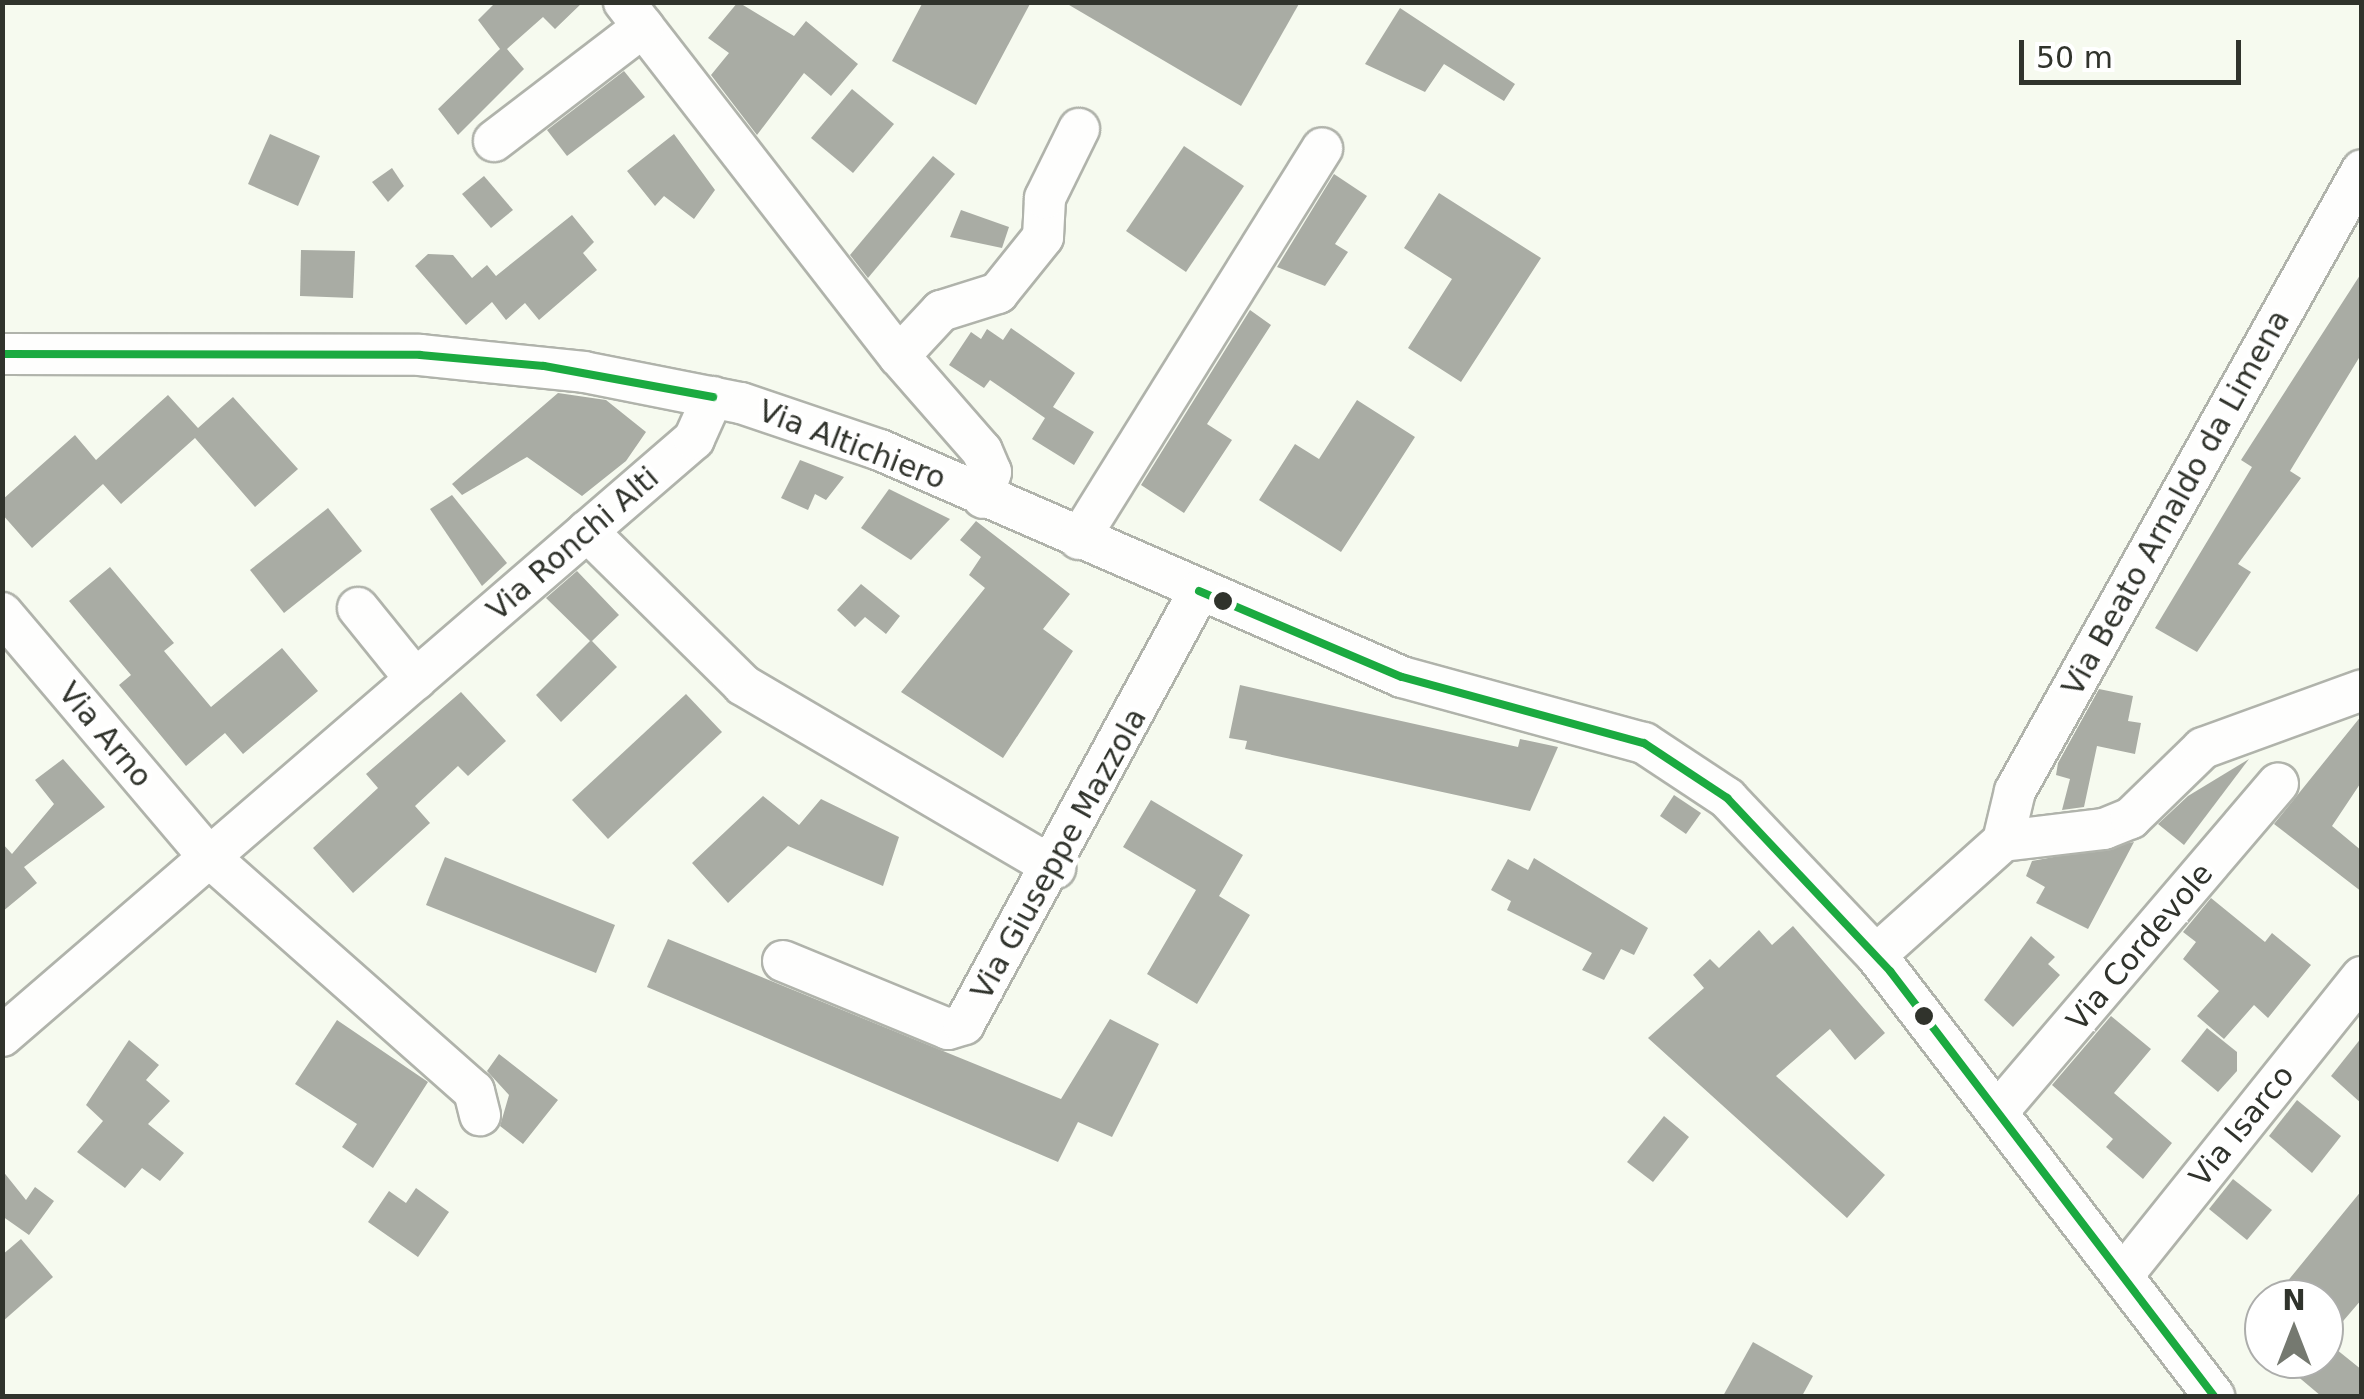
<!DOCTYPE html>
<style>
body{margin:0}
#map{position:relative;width:2364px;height:1399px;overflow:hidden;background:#f6faef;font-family:"DejaVu Sans",sans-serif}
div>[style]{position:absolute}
.building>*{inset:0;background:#a9aca4}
.roads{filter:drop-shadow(2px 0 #b0b3ab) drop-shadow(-2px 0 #b0b3ab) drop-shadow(0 2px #b0b3ab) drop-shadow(0 -2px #b0b3ab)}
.minor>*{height:40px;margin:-20px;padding:0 20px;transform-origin:20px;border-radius:20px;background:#fefefd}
.bus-1>*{height:8px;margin:-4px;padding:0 4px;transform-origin:4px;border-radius:4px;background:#1baa40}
.dots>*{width:28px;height:28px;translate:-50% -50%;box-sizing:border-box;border:5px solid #fff;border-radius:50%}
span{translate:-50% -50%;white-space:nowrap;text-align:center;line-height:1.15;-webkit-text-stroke:10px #fff;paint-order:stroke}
.street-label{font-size:30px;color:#30332c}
.frame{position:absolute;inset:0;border:5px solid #30332c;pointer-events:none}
.north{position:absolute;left:2244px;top:1279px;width:100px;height:100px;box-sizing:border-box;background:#fff;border:2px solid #acadab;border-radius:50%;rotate:0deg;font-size:28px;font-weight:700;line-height:40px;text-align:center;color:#30332c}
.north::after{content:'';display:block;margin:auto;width:35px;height:45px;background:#757970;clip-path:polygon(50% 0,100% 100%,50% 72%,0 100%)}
.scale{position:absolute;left:2019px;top:40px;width:222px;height:45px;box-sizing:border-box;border:5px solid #30332c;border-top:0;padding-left:12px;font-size:30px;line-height:35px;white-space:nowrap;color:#30332c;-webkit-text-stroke:8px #fff;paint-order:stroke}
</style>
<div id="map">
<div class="building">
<div style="clip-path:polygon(496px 2px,583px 2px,555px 29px,543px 17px,507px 49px,524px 69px,458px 135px,438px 109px,500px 49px,478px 20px)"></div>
<div style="clip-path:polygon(738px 2px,794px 36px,806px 21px,858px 64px,831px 96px,804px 73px,757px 135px,711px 75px,729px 53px,708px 38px)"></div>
<div style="clip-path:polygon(923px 2px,1031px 2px,976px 105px,892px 61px)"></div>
<div style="clip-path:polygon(1064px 2px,1300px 2px,1241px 106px)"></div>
<div style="clip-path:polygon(1400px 8px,1515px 84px,1504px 101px,1444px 64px,1425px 92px,1365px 64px)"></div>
<div style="clip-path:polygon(624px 71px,645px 97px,567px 156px,547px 130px)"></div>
<div style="clip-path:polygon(852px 89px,894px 124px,853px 173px,811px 138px)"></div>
<div style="clip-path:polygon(270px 134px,320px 156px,298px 206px,248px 184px)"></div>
<div style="clip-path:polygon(674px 134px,715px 190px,694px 219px,664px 196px,655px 206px,627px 171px)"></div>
<div style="clip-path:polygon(1184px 146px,1244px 186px,1186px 272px,1126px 231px)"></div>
<div style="clip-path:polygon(933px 156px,955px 174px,868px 278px,850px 255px)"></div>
<div style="clip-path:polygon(392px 168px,404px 186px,388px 202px,372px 182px)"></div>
<div style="clip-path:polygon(1334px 174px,1367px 196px,1335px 244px,1348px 252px,1325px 286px,1277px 267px)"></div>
<div style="clip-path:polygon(484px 176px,513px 210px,491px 228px,462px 194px)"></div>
<div style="clip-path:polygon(1439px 193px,1541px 258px,1461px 382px,1408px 348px,1452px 279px,1404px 248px)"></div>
<div style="clip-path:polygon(961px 210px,1009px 227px,1002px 248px,950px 237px)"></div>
<div style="clip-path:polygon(572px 215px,594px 242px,583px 253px,597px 270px,539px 320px,525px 303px,506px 320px,492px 302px,466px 325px,415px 266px,428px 254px,453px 255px,472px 278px,487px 265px,496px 276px)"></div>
<div style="clip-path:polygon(301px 250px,355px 251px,353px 298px,300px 296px)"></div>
<div style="clip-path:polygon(2362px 272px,2362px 353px,2290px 471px,2301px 478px,2238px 564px,2251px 572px,2197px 652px,2155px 628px,2252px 467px,2241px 460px)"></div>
<div style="clip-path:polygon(1250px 310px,1271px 325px,1207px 424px,1232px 440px,1184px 513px,1141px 485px)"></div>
<div style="clip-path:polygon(1011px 328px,1075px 373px,1053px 407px,1094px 432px,1074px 465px,1032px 439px,1045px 418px,990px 380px,984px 388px,949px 365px,971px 332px,981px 339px,987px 329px,1003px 340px)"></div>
<div style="clip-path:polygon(558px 393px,606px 400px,646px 432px,626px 461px,582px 496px,527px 457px,462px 495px,452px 484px)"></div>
<div style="clip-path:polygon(168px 395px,198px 428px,233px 397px,298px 469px,255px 507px,195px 438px,121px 504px,103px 484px,32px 548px,2px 514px,2px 500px,75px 435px,96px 460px)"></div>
<div style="clip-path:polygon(1357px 400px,1415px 437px,1341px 552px,1259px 500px,1295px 444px,1319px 459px)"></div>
<div style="clip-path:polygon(800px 460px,844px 477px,826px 500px,815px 494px,808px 510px,781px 498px)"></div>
<div style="clip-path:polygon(889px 489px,950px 519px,911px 560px,861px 528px)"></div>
<div style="clip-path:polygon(452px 495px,507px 563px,482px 586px,430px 509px)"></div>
<div style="clip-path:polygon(328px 508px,362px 551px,284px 613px,250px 570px)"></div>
<div style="clip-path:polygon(976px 521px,1070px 594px,1043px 629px,1073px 651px,1003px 758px,901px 692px,985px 588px,969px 575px,981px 557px,960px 540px)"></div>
<div style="clip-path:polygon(110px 567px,174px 643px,164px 651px,211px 707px,282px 648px,318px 691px,243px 754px,225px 733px,186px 766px,119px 685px,131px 675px,69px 601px)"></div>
<div style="clip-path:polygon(577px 571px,619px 615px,592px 641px,617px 667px,561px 722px,536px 695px,590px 641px,546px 598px)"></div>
<div style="clip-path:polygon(861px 584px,900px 616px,886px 634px,865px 617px,855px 627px,837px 610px)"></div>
<div style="clip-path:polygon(1240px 685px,1518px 747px,1520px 739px,1558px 747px,1530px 811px,1245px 749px,1247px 741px,1229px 738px)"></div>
<div style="clip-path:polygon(2099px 689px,2133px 696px,2128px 721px,2141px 723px,2135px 754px,2097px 746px,2084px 807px,2062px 810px,2070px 779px,2056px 775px,2058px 763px)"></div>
<div style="clip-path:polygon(461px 692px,506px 741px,468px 776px,458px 766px,415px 806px,430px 823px,353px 893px,313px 848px,378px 788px,366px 774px)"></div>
<div style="clip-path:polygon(686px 694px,722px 732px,608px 839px,572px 800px)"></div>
<div style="clip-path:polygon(2362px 715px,2362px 781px,2332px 826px,2362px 851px,2362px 892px,2274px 824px)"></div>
<div style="clip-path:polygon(63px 759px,105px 807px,24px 867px,37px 883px,2px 912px,2px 843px,12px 854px,54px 804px,35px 780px)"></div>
<div style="clip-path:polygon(2249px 759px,2184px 845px,2158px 824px,2188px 796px)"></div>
<div style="clip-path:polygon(1674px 795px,1701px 813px,1686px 834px,1660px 816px)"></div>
<div style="clip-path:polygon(763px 796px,799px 825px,821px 799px,899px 837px,883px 886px,788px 846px,728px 903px,692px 863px)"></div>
<div style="clip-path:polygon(1151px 800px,1243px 855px,1219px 896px,1250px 915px,1197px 1004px,1147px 974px,1196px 890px,1123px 847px)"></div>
<div style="clip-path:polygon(2134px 842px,2088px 929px,2036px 903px,2045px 887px,2026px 876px,2032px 861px)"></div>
<div style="clip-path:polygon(445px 857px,615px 925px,596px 973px,426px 905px)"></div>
<div style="clip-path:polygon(1534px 858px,1648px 928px,1634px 955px,1621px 949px,1604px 980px,1582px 970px,1592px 953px,1507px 910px,1511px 901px,1491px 890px,1508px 859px,1528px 870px)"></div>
<div style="clip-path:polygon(2211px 898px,2265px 942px,2272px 933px,2311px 965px,2268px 1018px,2254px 1005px,2224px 1039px,2197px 1016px,2219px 991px,2183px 959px,2196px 942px,2183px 932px)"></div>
<div style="clip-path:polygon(1793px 926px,1885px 1033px,1855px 1060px,1830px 1029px,1776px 1076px,1885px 1175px,1847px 1218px,1648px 1038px,1704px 988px,1693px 975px,1710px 959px,1719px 968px,1759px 930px,1772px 945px)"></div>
<div style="clip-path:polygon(2031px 936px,2055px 957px,2048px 964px,2060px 975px,2013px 1027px,1984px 1000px)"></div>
<div style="clip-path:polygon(668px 939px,1061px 1099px,1110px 1019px,1159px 1044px,1112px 1137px,1078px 1122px,1058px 1162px,647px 987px)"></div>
<div style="clip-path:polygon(2111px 1016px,2151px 1049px,2114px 1093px,2172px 1143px,2143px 1179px,2106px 1147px,2113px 1139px,2052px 1085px)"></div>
<div style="clip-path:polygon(337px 1020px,428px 1082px,373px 1168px,342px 1147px,357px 1124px,295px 1084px)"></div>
<div style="clip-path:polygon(2207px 1028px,2237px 1052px,2237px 1071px,2218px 1092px,2181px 1061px)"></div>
<div style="clip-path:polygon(2362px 1037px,2362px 1104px,2331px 1076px)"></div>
<div style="clip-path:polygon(129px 1040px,159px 1065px,146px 1080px,170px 1101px,148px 1124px,184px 1153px,160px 1181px,142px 1168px,125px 1188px,77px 1152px,103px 1121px,86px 1105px)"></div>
<div style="clip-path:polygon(499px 1054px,558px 1100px,523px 1144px,500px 1126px,509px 1095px,487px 1071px)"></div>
<div style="clip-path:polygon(2297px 1100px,2341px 1136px,2312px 1173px,2269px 1136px)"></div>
<div style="clip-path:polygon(1664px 1116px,1689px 1137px,1653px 1182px,1627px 1162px)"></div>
<div style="clip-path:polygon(2px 1170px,26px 1200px,35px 1187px,54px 1201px,29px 1235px,2px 1216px)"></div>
<div style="clip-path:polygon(2233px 1179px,2272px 1210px,2247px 1240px,2209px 1209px)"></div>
<div style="clip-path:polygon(416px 1188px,449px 1212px,418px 1257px,368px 1222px,389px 1191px,406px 1203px)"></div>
<div style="clip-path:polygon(2362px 1190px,2362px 1299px,2326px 1341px,2362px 1370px,2362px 1396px,2321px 1396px,2277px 1359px,2324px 1359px,2324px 1299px,2273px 1299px)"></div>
<div style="clip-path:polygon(21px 1239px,53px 1277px,2px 1322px,2px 1255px)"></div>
<div style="clip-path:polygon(1753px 1342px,1813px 1376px,1802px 1396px,1723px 1396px)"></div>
</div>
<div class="roads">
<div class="minor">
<div style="left:624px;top:2px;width:448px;rotate:52.2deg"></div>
<div style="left:899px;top:356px;width:126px;rotate:48.9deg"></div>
<div style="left:982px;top:451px;width:23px;rotate:67deg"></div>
<div style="left:991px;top:472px;width:27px;rotate:107deg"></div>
<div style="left:494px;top:141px;width:188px;rotate:-37.4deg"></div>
<div style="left:2px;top:354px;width:418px;rotate:0.1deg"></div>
<div style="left:420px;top:355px;width:165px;rotate:5.9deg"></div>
<div style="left:584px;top:372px;width:160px;rotate:11.2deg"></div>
<div style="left:741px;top:403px;width:147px;rotate:18.7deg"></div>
<div style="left:880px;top:450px;width:569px;rotate:23.5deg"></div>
<div style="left:1402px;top:677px;width:251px;rotate:15.3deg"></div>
<div style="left:1644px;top:743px;width:100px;rotate:33.5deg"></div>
<div style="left:1727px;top:798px;width:216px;rotate:46.5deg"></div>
<div style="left:1876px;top:955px;width:556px;rotate:52.53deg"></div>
<div style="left:899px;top:356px;width:62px;rotate:-47deg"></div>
<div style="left:941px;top:311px;width:60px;rotate:-17.5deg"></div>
<div style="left:998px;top:293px;width:72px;rotate:-51.2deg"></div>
<div style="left:1043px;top:237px;width:39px;rotate:-87deg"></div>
<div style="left:1045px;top:198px;width:77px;rotate:-63.8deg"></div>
<div style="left:587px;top:531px;width:219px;rotate:44.6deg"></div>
<div style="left:743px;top:685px;width:362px;rotate:30.4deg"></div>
<div style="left:1079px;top:539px;width:460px;rotate:-58.1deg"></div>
<div style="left:358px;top:608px;width:92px;rotate:51.1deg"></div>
<div style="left:2px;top:613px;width:319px;rotate:49.7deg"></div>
<div style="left:208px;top:856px;width:355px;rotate:41.5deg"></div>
<div style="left:474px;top:1091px;width:25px;rotate:76deg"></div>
<div style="left:2003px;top:841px;width:51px;rotate:-76.5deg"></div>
<div style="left:2015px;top:791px;width:711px;rotate:-60.8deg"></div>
<div style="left:1876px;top:955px;width:171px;rotate:-41.9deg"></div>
<div style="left:2003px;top:841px;width:102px;rotate:-6.8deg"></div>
<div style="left:2104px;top:829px;width:29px;rotate:-22deg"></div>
<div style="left:2131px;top:818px;width:100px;rotate:-44.2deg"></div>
<div style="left:2203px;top:748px;width:169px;rotate:-20deg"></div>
<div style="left:783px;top:961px;width:178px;rotate:22.4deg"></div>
<div style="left:948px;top:1029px;width:17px;rotate:-17deg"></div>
<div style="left:964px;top:1024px;width:493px;rotate:-61.5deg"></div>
<div style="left:2px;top:1036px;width:914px;rotate:-40.78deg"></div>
<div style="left:694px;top:439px;width:46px;rotate:-65.7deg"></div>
<div style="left:2000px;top:1109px;width:428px;rotate:-49.5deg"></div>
<div style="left:2123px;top:1275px;width:382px;rotate:-51.3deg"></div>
</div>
</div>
<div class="bus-1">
<div style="left:2px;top:354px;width:418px;rotate:0.1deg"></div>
<div style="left:420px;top:355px;width:124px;rotate:5.1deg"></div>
<div style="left:544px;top:366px;width:172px;rotate:10.4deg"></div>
<div style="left:1199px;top:591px;width:220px;rotate:23deg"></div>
<div style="left:1402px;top:677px;width:251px;rotate:15.3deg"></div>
<div style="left:1644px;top:743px;width:100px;rotate:33.5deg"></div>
<div style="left:1727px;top:798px;width:238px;rotate:46.7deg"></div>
<div style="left:1890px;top:971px;width:534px;rotate:52.68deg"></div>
</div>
<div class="dots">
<div style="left:1223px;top:601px;background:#30332c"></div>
<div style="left:1924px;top:1016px;background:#30332c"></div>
</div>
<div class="street-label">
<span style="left:852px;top:445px;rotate:21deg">Via Altichiero</span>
<span style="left:2176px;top:503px;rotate:-61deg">Via Beato Arnaldo da Limena</span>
<span style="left:573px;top:544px;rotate:-41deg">Via Ronchi Alti</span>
<span style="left:105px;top:735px;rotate:50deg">Via Arno</span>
<span style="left:1059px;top:854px;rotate:-61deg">Via Giuseppe Mazzola</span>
<span style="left:2140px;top:947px;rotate:-50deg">Via Cordevole</span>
<span style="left:2242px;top:1126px;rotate:-51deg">Via Isarco</span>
</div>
<div class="frame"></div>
<div class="north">N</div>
<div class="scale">50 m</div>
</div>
